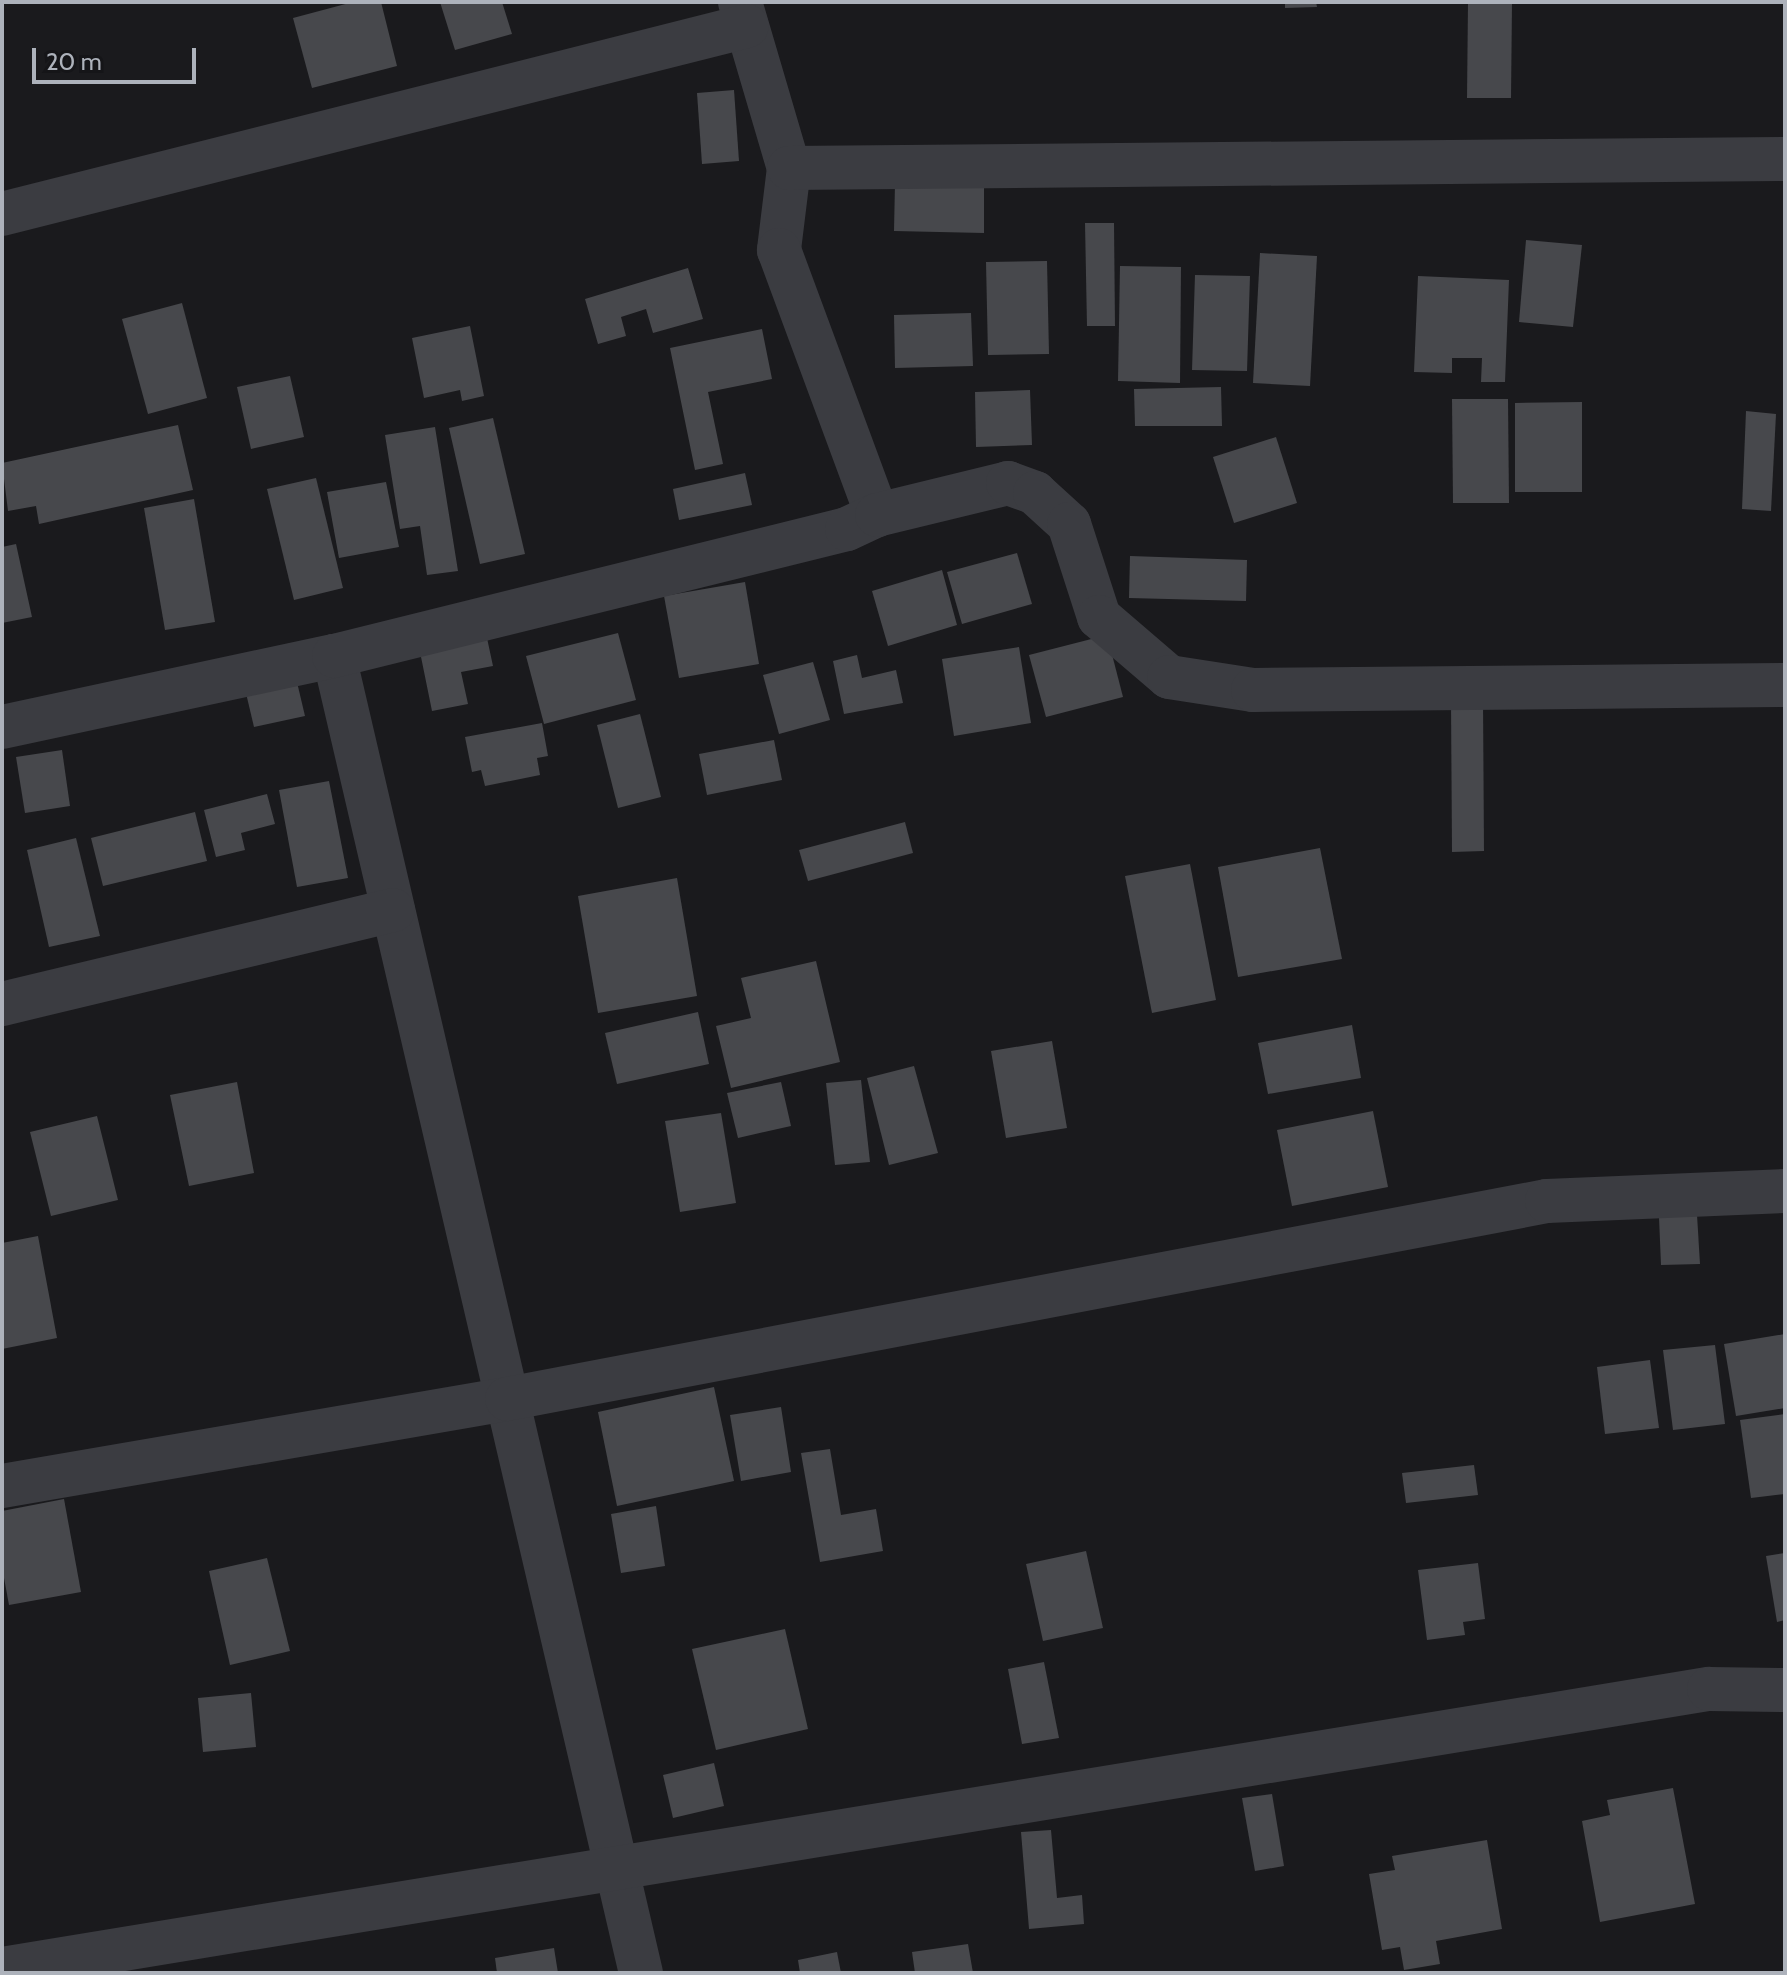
<!DOCTYPE html>
<style>
body{margin:0}
#map{position:relative;width:1787px;height:1975px;overflow:hidden;background:#1a1a1d;font-family:Cabin,sans-serif}
div>[style]{position:absolute}
.building>*{inset:0;background:#47484c}
.minor>*{height:44px;margin:-22px;padding:0 22px;transform-origin:22px;border-radius:22px;background:#3b3c41}
span{translate:-50% -50%;white-space:nowrap;text-align:center;line-height:1.15;-webkit-text-stroke:7px #151518;paint-order:stroke}
.frame{position:absolute;inset:0;border:4px solid #adb2bb;pointer-events:none}
.scale{position:absolute;left:32px;top:48px;width:164px;height:36px;box-sizing:border-box;border:4px solid #adb2bb;border-top:0;padding-left:10px;font-size:24px;line-height:28px;white-space:nowrap;color:#adb2bb;-webkit-text-stroke:6px #151518;paint-order:stroke}
</style>
<div id="map">
<div class="building">
<div style="clip-path:polygon(353px 2px,381px 2px,397px 66px,312px 88px,293px 18px)"></div>
<div style="clip-path:polygon(440px 2px,502px 2px,512px 34px,455px 50px)"></div>
<div style="clip-path:polygon(1285px 2px,1316px 2px,1317px 7px,1285px 8px)"></div>
<div style="clip-path:polygon(1468px 2px,1512px 2px,1511px 98px,1467px 98px)"></div>
<div style="clip-path:polygon(734px 90px,739px 161px,702px 164px,697px 93px)"></div>
<div style="clip-path:polygon(895px 183px,984px 185px,984px 233px,894px 231px)"></div>
<div style="clip-path:polygon(1085px 223px,1114px 223px,1115px 326px,1087px 326px)"></div>
<div style="clip-path:polygon(1526px 240px,1582px 245px,1573px 327px,1519px 322px)"></div>
<div style="clip-path:polygon(1260px 253px,1317px 256px,1310px 386px,1253px 383px)"></div>
<div style="clip-path:polygon(1047px 261px,1049px 354px,988px 355px,986px 262px)"></div>
<div style="clip-path:polygon(1120px 266px,1181px 267px,1180px 383px,1118px 381px)"></div>
<div style="clip-path:polygon(688px 268px,703px 319px,653px 333px,646px 309px,621px 317px,626px 336px,598px 344px,585px 299px)"></div>
<div style="clip-path:polygon(1195px 275px,1250px 276px,1247px 371px,1192px 370px)"></div>
<div style="clip-path:polygon(1418px 276px,1509px 280px,1505px 382px,1481px 382px,1482px 358px,1452px 358px,1452px 373px,1414px 372px)"></div>
<div style="clip-path:polygon(182px 303px,207px 398px,148px 414px,122px 319px)"></div>
<div style="clip-path:polygon(971px 313px,973px 366px,895px 368px,894px 315px)"></div>
<div style="clip-path:polygon(470px 326px,484px 396px,462px 401px,460px 390px,424px 398px,412px 338px)"></div>
<div style="clip-path:polygon(762px 329px,772px 379px,708px 392px,723px 464px,695px 470px,670px 348px)"></div>
<div style="clip-path:polygon(290px 376px,304px 437px,251px 449px,237px 387px)"></div>
<div style="clip-path:polygon(1221px 387px,1222px 426px,1135px 426px,1134px 389px)"></div>
<div style="clip-path:polygon(1030px 390px,1032px 445px,976px 447px,975px 392px)"></div>
<div style="clip-path:polygon(1452px 399px,1508px 399px,1509px 503px,1453px 503px)"></div>
<div style="clip-path:polygon(1582px 402px,1582px 492px,1515px 492px,1515px 403px)"></div>
<div style="clip-path:polygon(1746px 411px,1776px 414px,1771px 511px,1742px 509px)"></div>
<div style="clip-path:polygon(493px 418px,525px 554px,480px 564px,449px 428px)"></div>
<div style="clip-path:polygon(178px 425px,193px 490px,39px 524px,36px 506px,8px 511px,2px 463px)"></div>
<div style="clip-path:polygon(435px 427px,458px 571px,427px 575px,420px 526px,400px 529px,385px 435px)"></div>
<div style="clip-path:polygon(1276px 437px,1297px 503px,1234px 523px,1213px 457px)"></div>
<div style="clip-path:polygon(745px 473px,752px 505px,679px 520px,673px 489px)"></div>
<div style="clip-path:polygon(316px 478px,343px 588px,294px 600px,267px 489px)"></div>
<div style="clip-path:polygon(386px 482px,399px 547px,339px 558px,327px 492px)"></div>
<div style="clip-path:polygon(194px 499px,215px 622px,165px 630px,144px 508px)"></div>
<div style="clip-path:polygon(16px 544px,32px 617px,2px 623px,2px 547px)"></div>
<div style="clip-path:polygon(1017px 553px,1032px 604px,962px 624px,947px 572px)"></div>
<div style="clip-path:polygon(1130px 556px,1247px 560px,1246px 601px,1129px 598px)"></div>
<div style="clip-path:polygon(942px 570px,957px 625px,888px 646px,872px 591px)"></div>
<div style="clip-path:polygon(745px 582px,759px 664px,679px 678px,664px 596px)"></div>
<div style="clip-path:polygon(618px 633px,636px 700px,544px 724px,526px 656px)"></div>
<div style="clip-path:polygon(1107px 635px,1123px 697px,1046px 717px,1029px 655px)"></div>
<div style="clip-path:polygon(487px 638px,493px 666px,461px 672px,468px 704px,432px 711px,420px 652px)"></div>
<div style="clip-path:polygon(1019px 647px,1031px 723px,954px 736px,942px 659px)"></div>
<div style="clip-path:polygon(857px 655px,862px 678px,896px 670px,903px 703px,844px 714px,833px 661px)"></div>
<div style="clip-path:polygon(813px 662px,830px 720px,779px 734px,763px 675px)"></div>
<div style="clip-path:polygon(296px 678px,305px 716px,254px 727px,245px 689px)"></div>
<div style="clip-path:polygon(1451px 700px,1483px 700px,1484px 851px,1452px 852px)"></div>
<div style="clip-path:polygon(640px 714px,661px 797px,618px 808px,597px 725px)"></div>
<div style="clip-path:polygon(542px 723px,548px 756px,537px 758px,540px 775px,485px 786px,481px 770px,472px 772px,465px 737px)"></div>
<div style="clip-path:polygon(774px 740px,782px 780px,707px 795px,699px 754px)"></div>
<div style="clip-path:polygon(62px 750px,70px 806px,25px 813px,16px 757px)"></div>
<div style="clip-path:polygon(329px 781px,348px 878px,297px 887px,279px 790px)"></div>
<div style="clip-path:polygon(267px 794px,275px 824px,241px 833px,245px 850px,216px 857px,204px 810px)"></div>
<div style="clip-path:polygon(195px 812px,207px 861px,103px 886px,91px 838px)"></div>
<div style="clip-path:polygon(905px 822px,913px 853px,808px 881px,799px 850px)"></div>
<div style="clip-path:polygon(76px 838px,100px 936px,49px 947px,27px 850px)"></div>
<div style="clip-path:polygon(1320px 848px,1342px 959px,1238px 977px,1218px 867px)"></div>
<div style="clip-path:polygon(1190px 864px,1216px 1000px,1152px 1013px,1125px 876px)"></div>
<div style="clip-path:polygon(677px 878px,697px 996px,598px 1013px,578px 896px)"></div>
<div style="clip-path:polygon(816px 961px,840px 1062px,731px 1088px,716px 1026px,751px 1018px,741px 978px)"></div>
<div style="clip-path:polygon(698px 1012px,709px 1064px,617px 1084px,605px 1033px)"></div>
<div style="clip-path:polygon(1352px 1025px,1361px 1078px,1268px 1094px,1258px 1043px)"></div>
<div style="clip-path:polygon(1052px 1041px,1067px 1128px,1006px 1138px,991px 1051px)"></div>
<div style="clip-path:polygon(914px 1066px,938px 1153px,889px 1165px,867px 1078px)"></div>
<div style="clip-path:polygon(861px 1080px,870px 1162px,835px 1165px,826px 1083px)"></div>
<div style="clip-path:polygon(237px 1082px,254px 1173px,189px 1186px,170px 1095px)"></div>
<div style="clip-path:polygon(781px 1082px,791px 1126px,738px 1138px,727px 1093px)"></div>
<div style="clip-path:polygon(1373px 1111px,1388px 1187px,1292px 1206px,1277px 1130px)"></div>
<div style="clip-path:polygon(721px 1113px,736px 1203px,680px 1212px,665px 1121px)"></div>
<div style="clip-path:polygon(97px 1116px,118px 1200px,51px 1216px,30px 1132px)"></div>
<div style="clip-path:polygon(1697px 1215px,1700px 1264px,1661px 1265px,1659px 1217px)"></div>
<div style="clip-path:polygon(38px 1236px,57px 1338px,2px 1349px,2px 1243px)"></div>
<div style="clip-path:polygon(1785px 1334px,1785px 1408px,1736px 1416px,1724px 1344px)"></div>
<div style="clip-path:polygon(1715px 1345px,1725px 1424px,1673px 1430px,1663px 1350px)"></div>
<div style="clip-path:polygon(1650px 1360px,1659px 1428px,1605px 1434px,1597px 1367px)"></div>
<div style="clip-path:polygon(714px 1387px,734px 1481px,617px 1506px,598px 1412px)"></div>
<div style="clip-path:polygon(781px 1407px,791px 1472px,741px 1481px,730px 1415px)"></div>
<div style="clip-path:polygon(1785px 1414px,1785px 1494px,1751px 1498px,1740px 1420px)"></div>
<div style="clip-path:polygon(830px 1449px,841px 1515px,876px 1509px,883px 1551px,820px 1562px,801px 1453px)"></div>
<div style="clip-path:polygon(1474px 1465px,1478px 1495px,1406px 1503px,1402px 1473px)"></div>
<div style="clip-path:polygon(64px 1499px,81px 1592px,9px 1605px,2px 1567px,2px 1511px)"></div>
<div style="clip-path:polygon(656px 1506px,665px 1566px,621px 1573px,611px 1514px)"></div>
<div style="clip-path:polygon(1086px 1551px,1103px 1628px,1043px 1641px,1026px 1564px)"></div>
<div style="clip-path:polygon(1785px 1553px,1785px 1620px,1777px 1622px,1766px 1556px)"></div>
<div style="clip-path:polygon(267px 1558px,290px 1651px,230px 1665px,209px 1571px)"></div>
<div style="clip-path:polygon(1478px 1563px,1485px 1619px,1463px 1622px,1465px 1635px,1427px 1640px,1418px 1570px)"></div>
<div style="clip-path:polygon(785px 1629px,808px 1729px,716px 1750px,692px 1649px)"></div>
<div style="clip-path:polygon(1044px 1662px,1059px 1738px,1022px 1744px,1008px 1669px)"></div>
<div style="clip-path:polygon(251px 1693px,256px 1747px,203px 1752px,198px 1698px)"></div>
<div style="clip-path:polygon(714px 1763px,724px 1806px,673px 1818px,663px 1775px)"></div>
<div style="clip-path:polygon(1673px 1788px,1695px 1904px,1600px 1922px,1582px 1821px,1610px 1815px,1607px 1800px)"></div>
<div style="clip-path:polygon(1272px 1794px,1284px 1866px,1255px 1871px,1242px 1798px)"></div>
<div style="clip-path:polygon(1051px 1830px,1057px 1898px,1082px 1895px,1084px 1924px,1029px 1929px,1021px 1832px)"></div>
<div style="clip-path:polygon(1487px 1840px,1502px 1929px,1436px 1941px,1440px 1964px,1404px 1970px,1400px 1947px,1382px 1950px,1369px 1874px,1395px 1870px,1392px 1856px)"></div>
<div style="clip-path:polygon(968px 1944px,973px 1973px,915px 1973px,912px 1952px)"></div>
<div style="clip-path:polygon(554px 1948px,558px 1973px,497px 1973px,495px 1958px)"></div>
<div style="clip-path:polygon(837px 1952px,841px 1973px,800px 1973px,798px 1960px)"></div>
</div>
<div class="minor">
<div style="left:740px;top:2px;width:173px;rotate:73.6deg"></div>
<div style="left:789px;top:168px;width:83px;rotate:97deg"></div>
<div style="left:779px;top:250px;width:283px;rotate:69.7deg"></div>
<div style="left:789px;top:168px;width:996px;rotate:-0.52deg"></div>
<div style="left:2px;top:214px;width:768px;rotate:-14.16deg"></div>
<div style="left:334px;top:656px;width:1352px;rotate:76.88deg"></div>
<div style="left:2px;top:727px;width:340px;rotate:-12.1deg"></div>
<div style="left:334px;top:656px;width:528px;rotate:-13.9deg"></div>
<div style="left:847px;top:529px;width:33px;rotate:-25deg"></div>
<div style="left:877px;top:515px;width:135px;rotate:-13.7deg"></div>
<div style="left:1008px;top:483px;width:29px;rotate:20deg"></div>
<div style="left:1035px;top:493px;width:46px;rotate:42.4deg"></div>
<div style="left:1069px;top:524px;width:98px;rotate:72.1deg"></div>
<div style="left:1099px;top:617px;width:92px;rotate:40.6deg"></div>
<div style="left:1169px;top:677px;width:85px;rotate:8.8deg"></div>
<div style="left:1253px;top:690px;width:532px;rotate:-0.54deg"></div>
<div style="left:2px;top:1004px;width:402px;rotate:-13.5deg"></div>
<div style="left:2px;top:1486px;width:512px;rotate:-9.77deg"></div>
<div style="left:507px;top:1399px;width:1059px;rotate:-10.78deg"></div>
<div style="left:1547px;top:1201px;width:238px;rotate:-2.4deg"></div>
<div style="left:2px;top:1969px;width:1730px;rotate:-9.32deg"></div>
<div style="left:1709px;top:1689px;width:76px;rotate:0.8deg"></div>
</div>
<div class="frame"></div>
<div class="scale">20 m</div>
</div>
